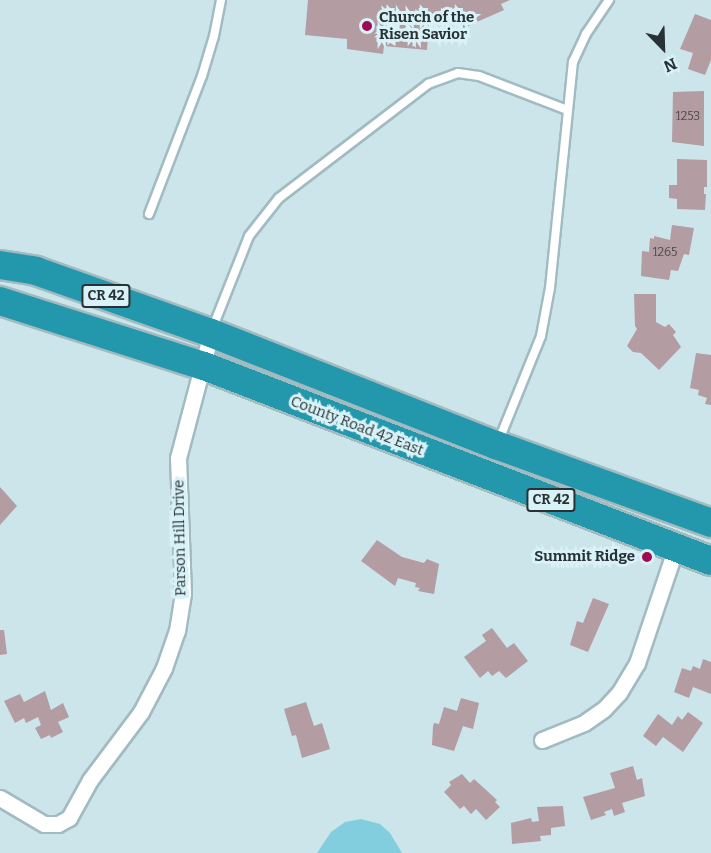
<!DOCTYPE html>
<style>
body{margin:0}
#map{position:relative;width:711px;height:853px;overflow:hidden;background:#cbe5eb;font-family:Bitter,serif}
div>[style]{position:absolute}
.green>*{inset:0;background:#83cede}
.building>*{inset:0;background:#b39ca2}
.roads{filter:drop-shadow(2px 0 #a2bbc1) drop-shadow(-2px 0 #a2bbc1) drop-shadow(0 2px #a2bbc1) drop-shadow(0 -2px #a2bbc1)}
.lane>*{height:8px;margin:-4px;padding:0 4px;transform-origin:4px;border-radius:4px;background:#fff}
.street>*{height:15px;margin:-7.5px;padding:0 7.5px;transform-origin:7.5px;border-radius:7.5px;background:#fff}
.highway>*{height:28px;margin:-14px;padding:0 14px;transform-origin:14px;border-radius:14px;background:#2397ab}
.dots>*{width:16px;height:16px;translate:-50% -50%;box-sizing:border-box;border:3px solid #d8f2f8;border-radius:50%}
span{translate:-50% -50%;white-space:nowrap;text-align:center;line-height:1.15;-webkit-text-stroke:6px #d8f2f8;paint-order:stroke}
.number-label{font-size:12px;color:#4b4c50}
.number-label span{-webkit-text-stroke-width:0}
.shield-label span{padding:2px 4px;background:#d8f2f8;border:2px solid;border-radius:4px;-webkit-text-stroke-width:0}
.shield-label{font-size:14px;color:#283234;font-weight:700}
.poi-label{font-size:15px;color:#283234;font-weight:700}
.left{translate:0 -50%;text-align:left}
.right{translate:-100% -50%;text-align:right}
.street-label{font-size:15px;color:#283234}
.north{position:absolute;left:633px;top:18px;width:60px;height:60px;-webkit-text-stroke:4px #d8f2f8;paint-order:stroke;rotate:157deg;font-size:16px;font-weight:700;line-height:24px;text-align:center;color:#283234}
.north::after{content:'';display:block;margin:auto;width:21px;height:27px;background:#283234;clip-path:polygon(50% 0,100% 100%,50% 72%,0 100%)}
</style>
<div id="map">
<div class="green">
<div style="clip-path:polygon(361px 819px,380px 824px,390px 833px,402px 853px,317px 853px,331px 832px,345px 822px)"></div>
</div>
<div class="building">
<div style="clip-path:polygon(308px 0,510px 0,501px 4px,504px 10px,461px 29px,453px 12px,429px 22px,427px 50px,384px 46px,383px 54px,347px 49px,347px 39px,305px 35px)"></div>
<div style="clip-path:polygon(695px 14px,711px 20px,711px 60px,705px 75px,688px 69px,693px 53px,680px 49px)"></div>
<div style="clip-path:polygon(704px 91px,704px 146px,672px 142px,673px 92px)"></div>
<div style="clip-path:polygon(677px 159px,707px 160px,707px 187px,704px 187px,704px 194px,706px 194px,705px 210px,677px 209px,677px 199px,669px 198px,669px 185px,677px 185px)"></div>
<div style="clip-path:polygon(672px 225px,694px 228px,689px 255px,684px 254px,678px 271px,671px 270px,669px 280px,641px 276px,642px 251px,649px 252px,650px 238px,654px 239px,654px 236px,670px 240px)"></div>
<div style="clip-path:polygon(634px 294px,656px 294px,656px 322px,665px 327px,669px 324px,676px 332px,673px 335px,681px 347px,659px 370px,641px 353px,633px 352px,627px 346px,637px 329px,635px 326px)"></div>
<div style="clip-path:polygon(696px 353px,711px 355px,711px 405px,705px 404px,707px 398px,698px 395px,699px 390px,690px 388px)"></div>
<div style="clip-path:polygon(0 487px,17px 506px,0 525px)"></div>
<div style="clip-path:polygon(377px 540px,402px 557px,424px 563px,427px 559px,439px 564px,434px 594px,418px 591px,420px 588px,415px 587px,416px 583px,398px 578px,395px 586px,361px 561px)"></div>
<div style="clip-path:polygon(593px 598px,609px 604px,588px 652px,570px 645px,577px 621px,583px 623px)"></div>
<div style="clip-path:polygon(492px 628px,507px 648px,514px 643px,528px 661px,506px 678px,499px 671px,492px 676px,488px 671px,480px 678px,464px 657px,486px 641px,482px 635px)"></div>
<div style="clip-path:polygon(0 630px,4px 630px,7px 654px,0 655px)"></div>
<div style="clip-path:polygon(703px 659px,711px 662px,711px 694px,693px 687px,689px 698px,674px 692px,682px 668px,691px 671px,693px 666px,700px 669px)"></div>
<div style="clip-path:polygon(45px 691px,51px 710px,63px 703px,69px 717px,58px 722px,63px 732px,51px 738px,50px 735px,41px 739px,35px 728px,41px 725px,38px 717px,26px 723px,24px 718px,15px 723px,4px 701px,20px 694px,24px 702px)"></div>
<div style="clip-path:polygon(461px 698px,479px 703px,473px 729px,463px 726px,454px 751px,432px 745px,433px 726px,434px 723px,439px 724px,444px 707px,457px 711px)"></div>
<div style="clip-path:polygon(306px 702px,314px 726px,322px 723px,330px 749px,302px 758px,296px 735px,292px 736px,284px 709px)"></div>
<div style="clip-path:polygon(688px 712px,703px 723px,683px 752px,663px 737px,656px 746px,643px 736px,658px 714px,672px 725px,678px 716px,682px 720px)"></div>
<div style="clip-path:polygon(633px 766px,637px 780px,642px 778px,645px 796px,622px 803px,625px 812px,614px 816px,612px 809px,604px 812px,606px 815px,591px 820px,583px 797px,615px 788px,610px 773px)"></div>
<div style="clip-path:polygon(462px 774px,470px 783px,474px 779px,497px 800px,495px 802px,500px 807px,486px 820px,476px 809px,471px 814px,464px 806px,460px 809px,444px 792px,451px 785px,449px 782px)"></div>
<div style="clip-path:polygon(563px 806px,565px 826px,551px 828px,551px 835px,540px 836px,541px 841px,512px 844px,511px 823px,531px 818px,532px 822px,539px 821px,537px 807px)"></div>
</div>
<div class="roads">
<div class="lane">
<div style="left:149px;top:214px;width:148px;rotate:-69deg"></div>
<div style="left:202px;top:76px;width:42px;rotate:-73.3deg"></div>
<div style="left:214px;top:36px;width:37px;rotate:-79deg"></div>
<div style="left:213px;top:327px;width:98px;rotate:-68.4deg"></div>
<div style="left:249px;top:236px;width:48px;rotate:-51.7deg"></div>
<div style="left:279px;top:198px;width:188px;rotate:-37.4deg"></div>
<div style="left:428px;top:84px;width:32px;rotate:-20deg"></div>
<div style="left:458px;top:73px;width:21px;rotate:8deg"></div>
<div style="left:479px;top:76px;width:94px;rotate:21.1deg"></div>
<div style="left:499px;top:440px;width:112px;rotate:-68deg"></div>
<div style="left:541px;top:336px;width:49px;rotate:-79.4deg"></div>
<div style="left:550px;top:288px;width:227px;rotate:-84.2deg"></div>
<div style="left:573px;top:62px;width:31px;rotate:-65deg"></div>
<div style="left:586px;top:34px;width:41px;rotate:-55.9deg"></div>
</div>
<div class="street">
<div style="left:542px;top:740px;width:45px;rotate:-22deg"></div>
<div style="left:584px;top:723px;width:24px;rotate:-35deg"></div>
<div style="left:604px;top:709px;width:22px;rotate:-47deg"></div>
<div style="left:619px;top:693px;width:35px;rotate:-59deg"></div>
<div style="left:637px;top:663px;width:122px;rotate:-71.4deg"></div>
<div style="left:0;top:798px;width:51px;rotate:30.6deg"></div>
<div style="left:44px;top:824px;width:14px"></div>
<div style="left:58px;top:824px;width:13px;rotate:-29deg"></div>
<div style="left:69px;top:818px;width:43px;rotate:-61.1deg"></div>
<div style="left:90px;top:780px;width:85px;rotate:-53.1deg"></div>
<div style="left:141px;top:712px;width:50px;rotate:-62.4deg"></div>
<div style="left:164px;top:668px;width:39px;rotate:-71deg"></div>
<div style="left:177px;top:631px;width:37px;rotate:-81deg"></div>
<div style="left:183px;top:594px;width:136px;rotate:-92.1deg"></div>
<div style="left:178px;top:458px;width:129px;rotate:-75.2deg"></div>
</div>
<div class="highway">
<div style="left:0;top:265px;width:36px;rotate:9deg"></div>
<div style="left:36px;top:271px;width:186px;rotate:19.5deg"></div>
<div style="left:211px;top:333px;width:306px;rotate:21.5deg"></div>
<div style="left:496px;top:445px;width:229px;rotate:19.9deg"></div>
<div style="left:0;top:301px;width:214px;rotate:17.7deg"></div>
<div style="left:204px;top:366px;width:543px;rotate:21.04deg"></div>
</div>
</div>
<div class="dots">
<div style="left:367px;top:26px;background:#9e0953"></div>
<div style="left:647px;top:557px;background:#9e0953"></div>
</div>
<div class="number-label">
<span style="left:688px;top:117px">1253</span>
<span style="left:665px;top:253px">1265</span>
</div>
<div class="shield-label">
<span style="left:106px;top:296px">CR 42</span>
<span style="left:551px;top:500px">CR 42</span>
</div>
<div class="poi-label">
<span class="left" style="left:379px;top:26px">Church of the<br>Risen Savior</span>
<span class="right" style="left:635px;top:557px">Summit Ridge</span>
</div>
<div class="street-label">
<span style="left:357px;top:426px;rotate:21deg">County Road 42 East</span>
<span style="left:180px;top:538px;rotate:-91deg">Parson Hill Drive</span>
</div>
<div class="north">N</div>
</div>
